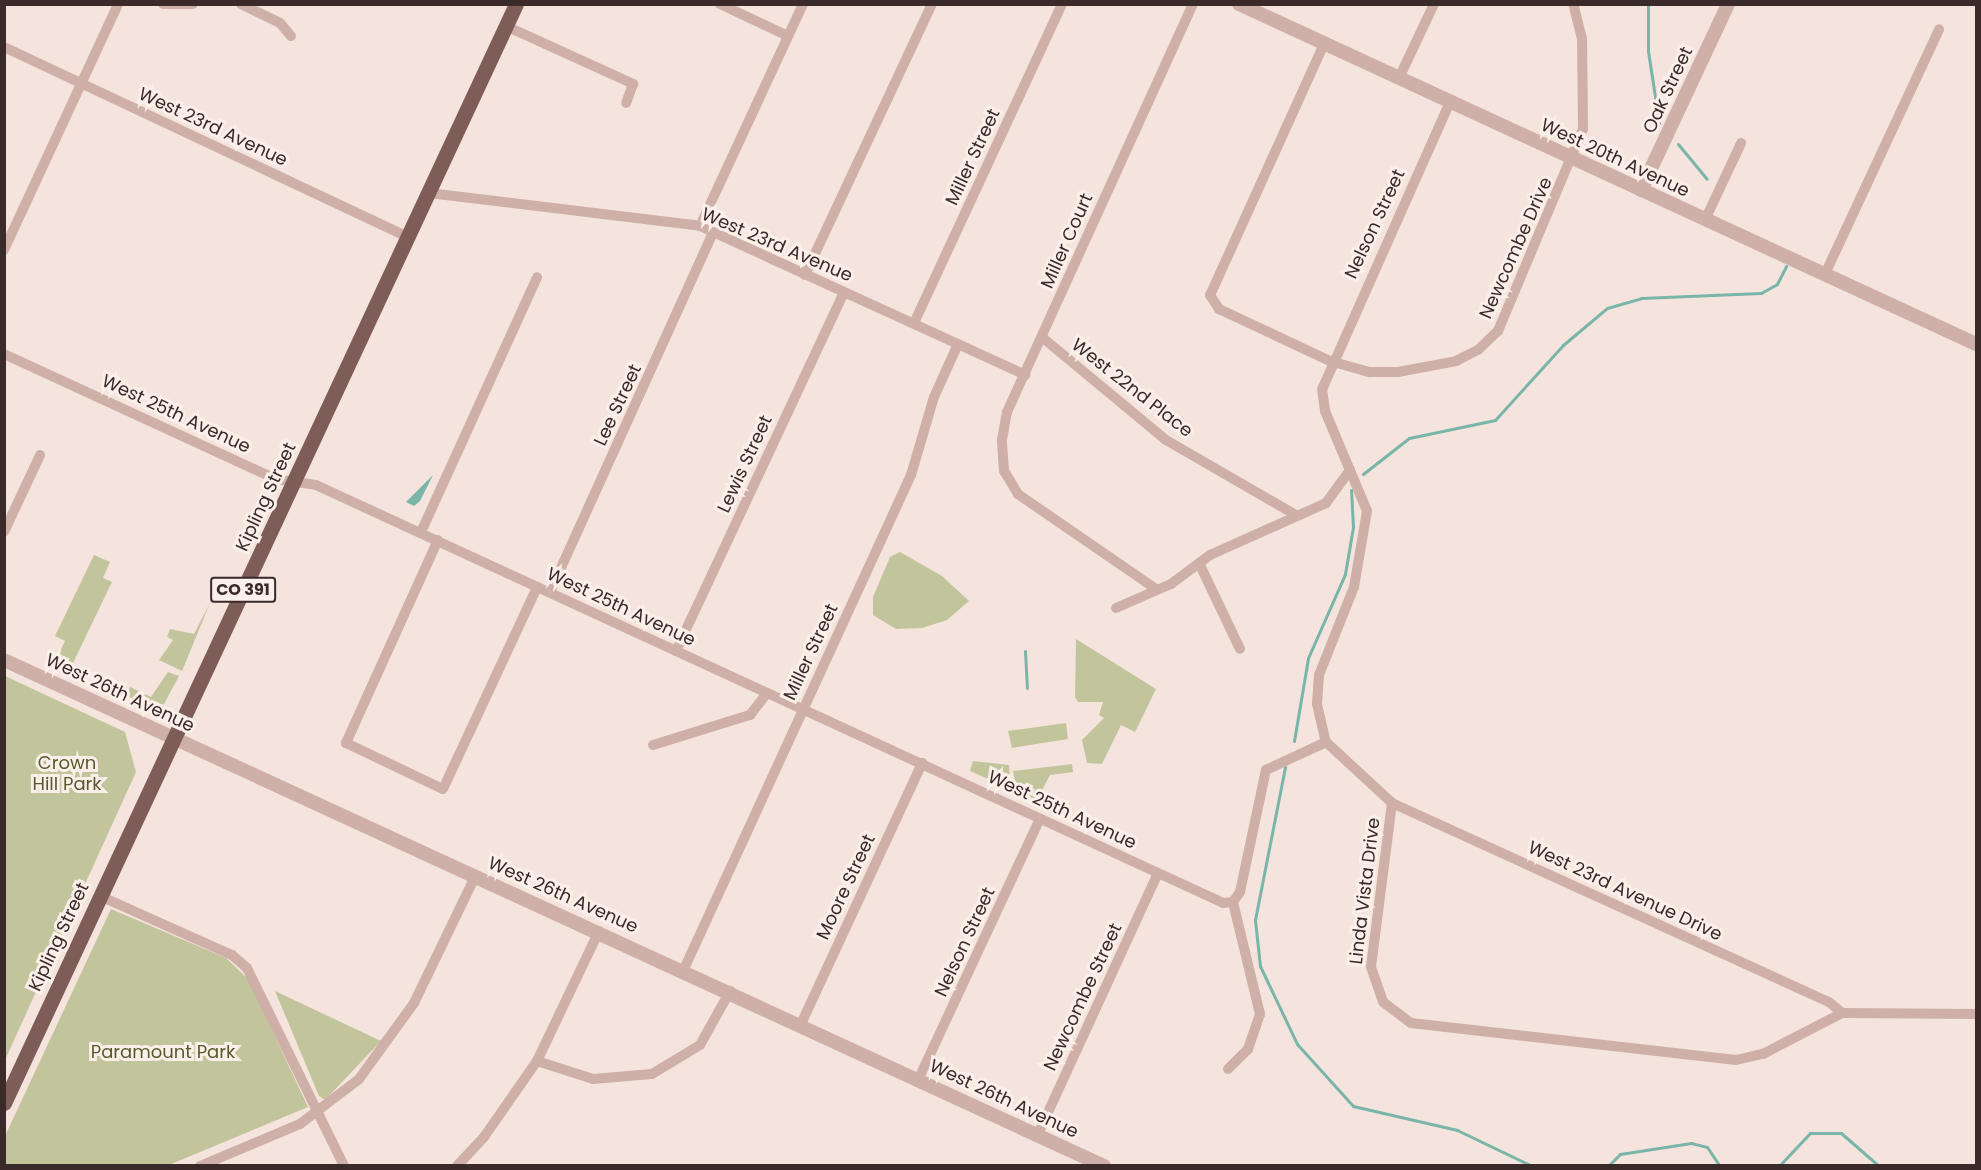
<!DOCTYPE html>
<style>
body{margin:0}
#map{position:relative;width:1981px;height:1170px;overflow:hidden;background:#f5e4dd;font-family:Poppins,sans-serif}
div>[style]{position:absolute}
.green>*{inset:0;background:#c2c59b}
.water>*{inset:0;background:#79b5a8}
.stream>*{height:3px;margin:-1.5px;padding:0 1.5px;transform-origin:1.5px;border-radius:1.5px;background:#79b5a8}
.minor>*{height:10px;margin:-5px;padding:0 5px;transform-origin:5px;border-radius:5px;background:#ceb0a8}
.tertiary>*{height:14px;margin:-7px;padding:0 7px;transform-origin:7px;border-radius:7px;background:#ceb0a8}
.primary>*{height:15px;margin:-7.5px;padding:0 7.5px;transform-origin:7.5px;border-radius:7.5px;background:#7e5c58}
span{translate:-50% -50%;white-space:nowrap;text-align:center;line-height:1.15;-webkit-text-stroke:6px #fbefea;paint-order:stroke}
.shield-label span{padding:2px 4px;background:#fbefea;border:2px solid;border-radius:4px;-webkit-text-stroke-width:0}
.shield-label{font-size:16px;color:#3a2a29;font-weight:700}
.street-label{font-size:18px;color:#3a2a29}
.park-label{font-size:18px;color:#555b2a}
.frame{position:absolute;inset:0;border:6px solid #3a2a29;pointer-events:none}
</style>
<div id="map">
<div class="green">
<div style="clip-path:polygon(900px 552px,942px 576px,969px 601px,947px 620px,922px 628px,896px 629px,873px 615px,873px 597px,890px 557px)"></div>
<div style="clip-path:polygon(94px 555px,110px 562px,103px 578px,112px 582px,72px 665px,57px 658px,65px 641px,55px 636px)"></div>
<div style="clip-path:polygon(210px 603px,182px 671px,159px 660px,173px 640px,167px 637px,170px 629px,194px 634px)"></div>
<div style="clip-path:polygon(1076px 639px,1156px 689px,1135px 732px,1121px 725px,1102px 764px,1087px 763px,1082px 740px,1104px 718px,1099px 715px,1103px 702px,1078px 702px,1075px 697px)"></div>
<div style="clip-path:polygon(168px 672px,179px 676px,164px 704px,154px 707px,127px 696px,130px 687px,151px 697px)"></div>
<div style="clip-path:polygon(5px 676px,125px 732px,136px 772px,5px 1060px)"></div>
<div style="clip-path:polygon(1066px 723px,1068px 739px,1012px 748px,1008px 731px)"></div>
<div style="clip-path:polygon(973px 761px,1009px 765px,1011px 789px,970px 771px)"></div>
<div style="clip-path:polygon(1072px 764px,1073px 772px,1050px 775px,1037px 800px,1017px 791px,1013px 771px)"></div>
<div style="clip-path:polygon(111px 909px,226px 958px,248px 979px,308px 1107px,169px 1165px,5px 1166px,5px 1136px)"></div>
<div style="clip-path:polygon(275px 991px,381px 1041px,325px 1100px,319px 1096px)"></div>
</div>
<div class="water">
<div style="clip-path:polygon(433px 475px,420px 501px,414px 506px,406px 502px)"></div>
</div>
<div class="stream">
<div style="left:1648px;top:4px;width:47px;rotate:90deg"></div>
<div style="left:1648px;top:51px;width:73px;rotate:81.3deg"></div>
<div style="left:1678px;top:144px;width:45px;rotate:50.4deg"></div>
<div style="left:1363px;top:474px;width:58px;rotate:-38deg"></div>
<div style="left:1409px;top:438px;width:88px;rotate:-11.8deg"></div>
<div style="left:1495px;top:420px;width:101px;rotate:-47.8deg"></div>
<div style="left:1563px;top:345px;width:57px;rotate:-40.1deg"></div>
<div style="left:1607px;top:308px;width:35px;rotate:-16deg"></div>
<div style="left:1641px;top:298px;width:120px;rotate:-2.4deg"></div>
<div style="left:1761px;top:293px;width:18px;rotate:-29deg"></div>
<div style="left:1777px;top:284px;width:20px;rotate:-63deg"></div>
<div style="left:1025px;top:651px;width:37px;rotate:87deg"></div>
<div style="left:1294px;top:741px;width:84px;rotate:-80.4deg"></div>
<div style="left:1308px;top:658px;width:92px;rotate:-66.2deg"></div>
<div style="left:1345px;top:574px;width:48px;rotate:-80.3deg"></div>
<div style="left:1353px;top:527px;width:37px;rotate:-93deg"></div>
<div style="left:1285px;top:767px;width:156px;rotate:101.1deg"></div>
<div style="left:1255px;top:920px;width:46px;rotate:83.8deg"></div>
<div style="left:1260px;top:966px;width:86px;rotate:64.6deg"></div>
<div style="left:1297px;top:1044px;width:84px;rotate:47.9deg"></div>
<div style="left:1353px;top:1106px;width:107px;rotate:13deg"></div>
<div style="left:1457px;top:1130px;width:83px;rotate:25.6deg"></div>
<div style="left:1608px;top:1166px;width:17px;rotate:-45deg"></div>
<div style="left:1620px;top:1154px;width:72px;rotate:-8.8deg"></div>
<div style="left:1691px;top:1143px;width:16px;rotate:14deg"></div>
<div style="left:1707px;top:1147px;width:23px;rotate:56deg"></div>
<div style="left:1779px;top:1166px;width:45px;rotate:-46.8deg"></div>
<div style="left:1810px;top:1133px;width:31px"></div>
<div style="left:1841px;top:1133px;width:50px;rotate:41deg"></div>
</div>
<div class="minor">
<div style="left:163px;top:4px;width:30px"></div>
<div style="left:241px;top:4px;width:43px;rotate:26deg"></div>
<div style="left:280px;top:23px;width:17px;rotate:50deg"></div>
<div style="left:720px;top:4px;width:75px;rotate:25.2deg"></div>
<div style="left:506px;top:26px;width:140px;rotate:24.5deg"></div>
<div style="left:633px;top:84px;width:20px;rotate:110deg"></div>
<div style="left:1324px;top:44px;width:276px;rotate:114.4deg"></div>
<div style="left:1210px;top:295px;width:17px;rotate:57deg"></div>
<div style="left:1219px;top:309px;width:123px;rotate:25.1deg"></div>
<div style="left:1330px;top:361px;width:41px;rotate:15.8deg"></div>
<div style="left:1369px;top:372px;width:29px"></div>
<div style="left:1398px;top:372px;width:59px;rotate:-10.7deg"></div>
<div style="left:1456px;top:361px;width:25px;rotate:-27deg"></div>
<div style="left:1478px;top:350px;width:28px;rotate:-44deg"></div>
<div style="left:1498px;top:331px;width:219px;rotate:-67.2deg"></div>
<div style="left:1583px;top:129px;width:90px;rotate:-90.6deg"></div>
<div style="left:1582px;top:39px;width:36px;rotate:-104deg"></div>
<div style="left:4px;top:47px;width:446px;rotate:25.2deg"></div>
<div style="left:1399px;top:78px;width:82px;rotate:-64.7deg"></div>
<div style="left:1450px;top:102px;width:314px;rotate:114deg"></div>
<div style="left:1322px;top:389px;width:22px;rotate:82deg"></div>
<div style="left:1325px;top:411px;width:108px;rotate:67.2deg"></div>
<div style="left:1367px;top:511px;width:77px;rotate:99.7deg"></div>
<div style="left:1354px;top:587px;width:95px;rotate:111.7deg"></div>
<div style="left:1319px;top:675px;width:29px;rotate:94deg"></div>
<div style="left:1317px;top:704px;width:39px;rotate:77deg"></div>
<div style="left:1326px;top:742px;width:90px;rotate:42.7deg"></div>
<div style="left:1392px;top:803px;width:480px;rotate:24.5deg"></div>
<div style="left:1829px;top:1002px;width:17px;rotate:40deg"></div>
<div style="left:429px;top:193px;width:273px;rotate:6.9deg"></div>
<div style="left:700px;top:226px;width:358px;rotate:24.6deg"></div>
<div style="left:1705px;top:220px;width:85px;rotate:-64.9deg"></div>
<div style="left:700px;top:226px;width:245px;rotate:-65.1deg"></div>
<div style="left:4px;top:250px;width:271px;rotate:-65.1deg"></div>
<div style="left:1825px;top:274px;width:270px;rotate:-65deg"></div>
<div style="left:805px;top:275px;width:299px;rotate:-64.9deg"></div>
<div style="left:914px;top:323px;width:352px;rotate:-65.1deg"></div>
<div style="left:1043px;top:338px;width:160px;rotate:39.7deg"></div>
<div style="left:1166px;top:440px;width:150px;rotate:30deg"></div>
<div style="left:4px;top:354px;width:299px;rotate:24.7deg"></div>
<div style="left:276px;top:479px;width:40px;rotate:8.5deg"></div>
<div style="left:316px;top:485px;width:999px;rotate:24.74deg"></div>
<div style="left:1223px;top:903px;width:10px;rotate:-6deg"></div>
<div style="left:1233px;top:902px;width:12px;rotate:-55deg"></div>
<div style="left:1240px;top:892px;width:125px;rotate:-78deg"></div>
<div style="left:1266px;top:770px;width:66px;rotate:-25deg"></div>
<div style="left:4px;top:532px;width:85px;rotate:-64.9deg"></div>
<div style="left:421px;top:532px;width:280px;rotate:-65.5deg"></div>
<div style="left:438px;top:540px;width:223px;rotate:114.4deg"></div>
<div style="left:346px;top:743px;width:107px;rotate:25.4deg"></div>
<div style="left:443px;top:789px;width:223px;rotate:-65deg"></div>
<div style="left:1199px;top:563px;width:95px;rotate:64.5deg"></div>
<div style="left:1156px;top:589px;width:168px;rotate:-145.5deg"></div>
<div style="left:1018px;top:494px;width:27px;rotate:-121deg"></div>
<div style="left:1004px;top:471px;width:31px;rotate:-94deg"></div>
<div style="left:1002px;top:440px;width:28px;rotate:-80deg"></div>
<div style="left:1007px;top:412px;width:448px;rotate:-65.5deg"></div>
<div style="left:550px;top:592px;width:395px;rotate:-65.6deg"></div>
<div style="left:1116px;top:608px;width:60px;rotate:-23.6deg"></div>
<div style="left:1171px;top:584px;width:49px;rotate:-36.6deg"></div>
<div style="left:1210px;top:555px;width:127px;rotate:-24.1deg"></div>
<div style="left:1326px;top:503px;width:41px;rotate:-54deg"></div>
<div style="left:676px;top:651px;width:396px;rotate:-64.9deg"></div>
<div style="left:653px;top:745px;width:102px;rotate:-17.2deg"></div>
<div style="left:750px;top:715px;width:28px;rotate:-52deg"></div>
<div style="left:1392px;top:803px;width:165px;rotate:97.3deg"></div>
<div style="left:1371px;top:967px;width:37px;rotate:71deg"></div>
<div style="left:1383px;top:1002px;width:35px;rotate:37deg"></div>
<div style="left:1411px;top:1023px;width:327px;rotate:6.5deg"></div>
<div style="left:1736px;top:1060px;width:28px;rotate:-13deg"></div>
<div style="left:1763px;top:1054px;width:89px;rotate:-27.4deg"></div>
<div style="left:1842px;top:1013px;width:134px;rotate:0.4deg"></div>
<div style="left:100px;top:896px;width:145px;rotate:24.1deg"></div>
<div style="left:232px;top:955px;width:20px;rotate:41deg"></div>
<div style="left:247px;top:968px;width:220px;rotate:63.9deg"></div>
<div style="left:684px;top:969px;width:544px;rotate:-65.32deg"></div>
<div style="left:911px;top:475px;width:81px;rotate:-73.6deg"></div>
<div style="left:934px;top:397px;width:58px;rotate:-65.6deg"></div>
<div style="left:801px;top:1024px;width:288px;rotate:-65.1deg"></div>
<div style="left:537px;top:1061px;width:59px;rotate:17.8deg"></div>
<div style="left:593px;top:1079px;width:59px;rotate:-4.8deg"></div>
<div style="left:652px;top:1074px;width:56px;rotate:-31.1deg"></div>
<div style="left:700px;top:1045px;width:62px;rotate:-60.9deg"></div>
<div style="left:1228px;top:1069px;width:28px;rotate:-45deg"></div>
<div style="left:1248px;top:1049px;width:37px;rotate:-71deg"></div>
<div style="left:1260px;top:1014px;width:115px;rotate:-103.6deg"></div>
<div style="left:919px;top:1078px;width:286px;rotate:-65deg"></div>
<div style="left:1038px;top:1134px;width:287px;rotate:-65.3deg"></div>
<div style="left:200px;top:1166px;width:108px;rotate:-22.8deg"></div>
<div style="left:300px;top:1124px;width:74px;rotate:-37.3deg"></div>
<div style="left:359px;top:1079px;width:94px;rotate:-54.1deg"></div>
<div style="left:414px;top:1003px;width:142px;rotate:-64.2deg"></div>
<div style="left:457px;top:1166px;width:40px;rotate:-47deg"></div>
<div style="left:484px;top:1137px;width:93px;rotate:-55.1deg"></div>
<div style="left:537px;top:1061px;width:144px;rotate:-64.5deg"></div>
</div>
<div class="tertiary">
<div style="left:1239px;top:4px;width:812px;rotate:24.77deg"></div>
<div style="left:1641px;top:190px;width:205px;rotate:-64.9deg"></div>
<div style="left:4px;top:660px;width:1211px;rotate:24.7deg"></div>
</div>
<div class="primary">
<div style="left:4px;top:1103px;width:1212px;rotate:-65.02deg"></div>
</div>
<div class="shield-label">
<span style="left:243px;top:590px">CO 391</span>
</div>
<div class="street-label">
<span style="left:1668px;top:90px;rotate:-65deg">Oak Street</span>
<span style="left:213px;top:127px;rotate:25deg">West 23rd Avenue</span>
<span style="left:973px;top:157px;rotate:-65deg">Miller Street</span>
<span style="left:1615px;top:158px;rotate:25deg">West 20th Avenue</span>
<span style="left:1375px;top:224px;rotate:-65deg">Nelson Street</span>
<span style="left:1067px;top:241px;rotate:-66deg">Miller Court</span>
<span style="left:777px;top:245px;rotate:23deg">West 23rd Avenue</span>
<span style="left:1516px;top:248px;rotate:-66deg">Newcombe Drive</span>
<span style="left:1132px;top:388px;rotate:38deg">West 22nd Place</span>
<span style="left:618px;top:405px;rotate:-65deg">Lee Street</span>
<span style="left:176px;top:414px;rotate:25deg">West 25th Avenue</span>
<span style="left:745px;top:464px;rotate:-65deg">Lewis Street</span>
<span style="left:266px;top:497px;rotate:-65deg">Kipling Street</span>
<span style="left:621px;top:607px;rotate:25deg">West 25th Avenue</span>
<span style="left:811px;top:652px;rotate:-65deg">Miller Street</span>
<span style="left:120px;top:693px;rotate:25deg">West 26th Avenue</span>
<span style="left:1062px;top:810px;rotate:25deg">West 25th Avenue</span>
<span style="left:846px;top:887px;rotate:-65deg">Moore Street</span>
<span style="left:1365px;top:891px;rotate:-83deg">Linda Vista Drive</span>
<span style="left:1625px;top:891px;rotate:25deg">West 23rd Avenue Drive</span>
<span style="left:563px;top:895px;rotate:24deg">West 26th Avenue</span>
<span style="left:59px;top:937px;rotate:-65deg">Kipling Street</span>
<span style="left:965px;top:942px;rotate:-65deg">Nelson Street</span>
<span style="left:1083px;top:997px;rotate:-65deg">Newcombe Street</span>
<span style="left:1004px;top:1099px;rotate:25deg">West 26th Avenue</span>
</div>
<div class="park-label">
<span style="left:67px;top:774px">Crown<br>Hill Park</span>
<span style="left:163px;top:1052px">Paramount Park</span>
</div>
<div class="frame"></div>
</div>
